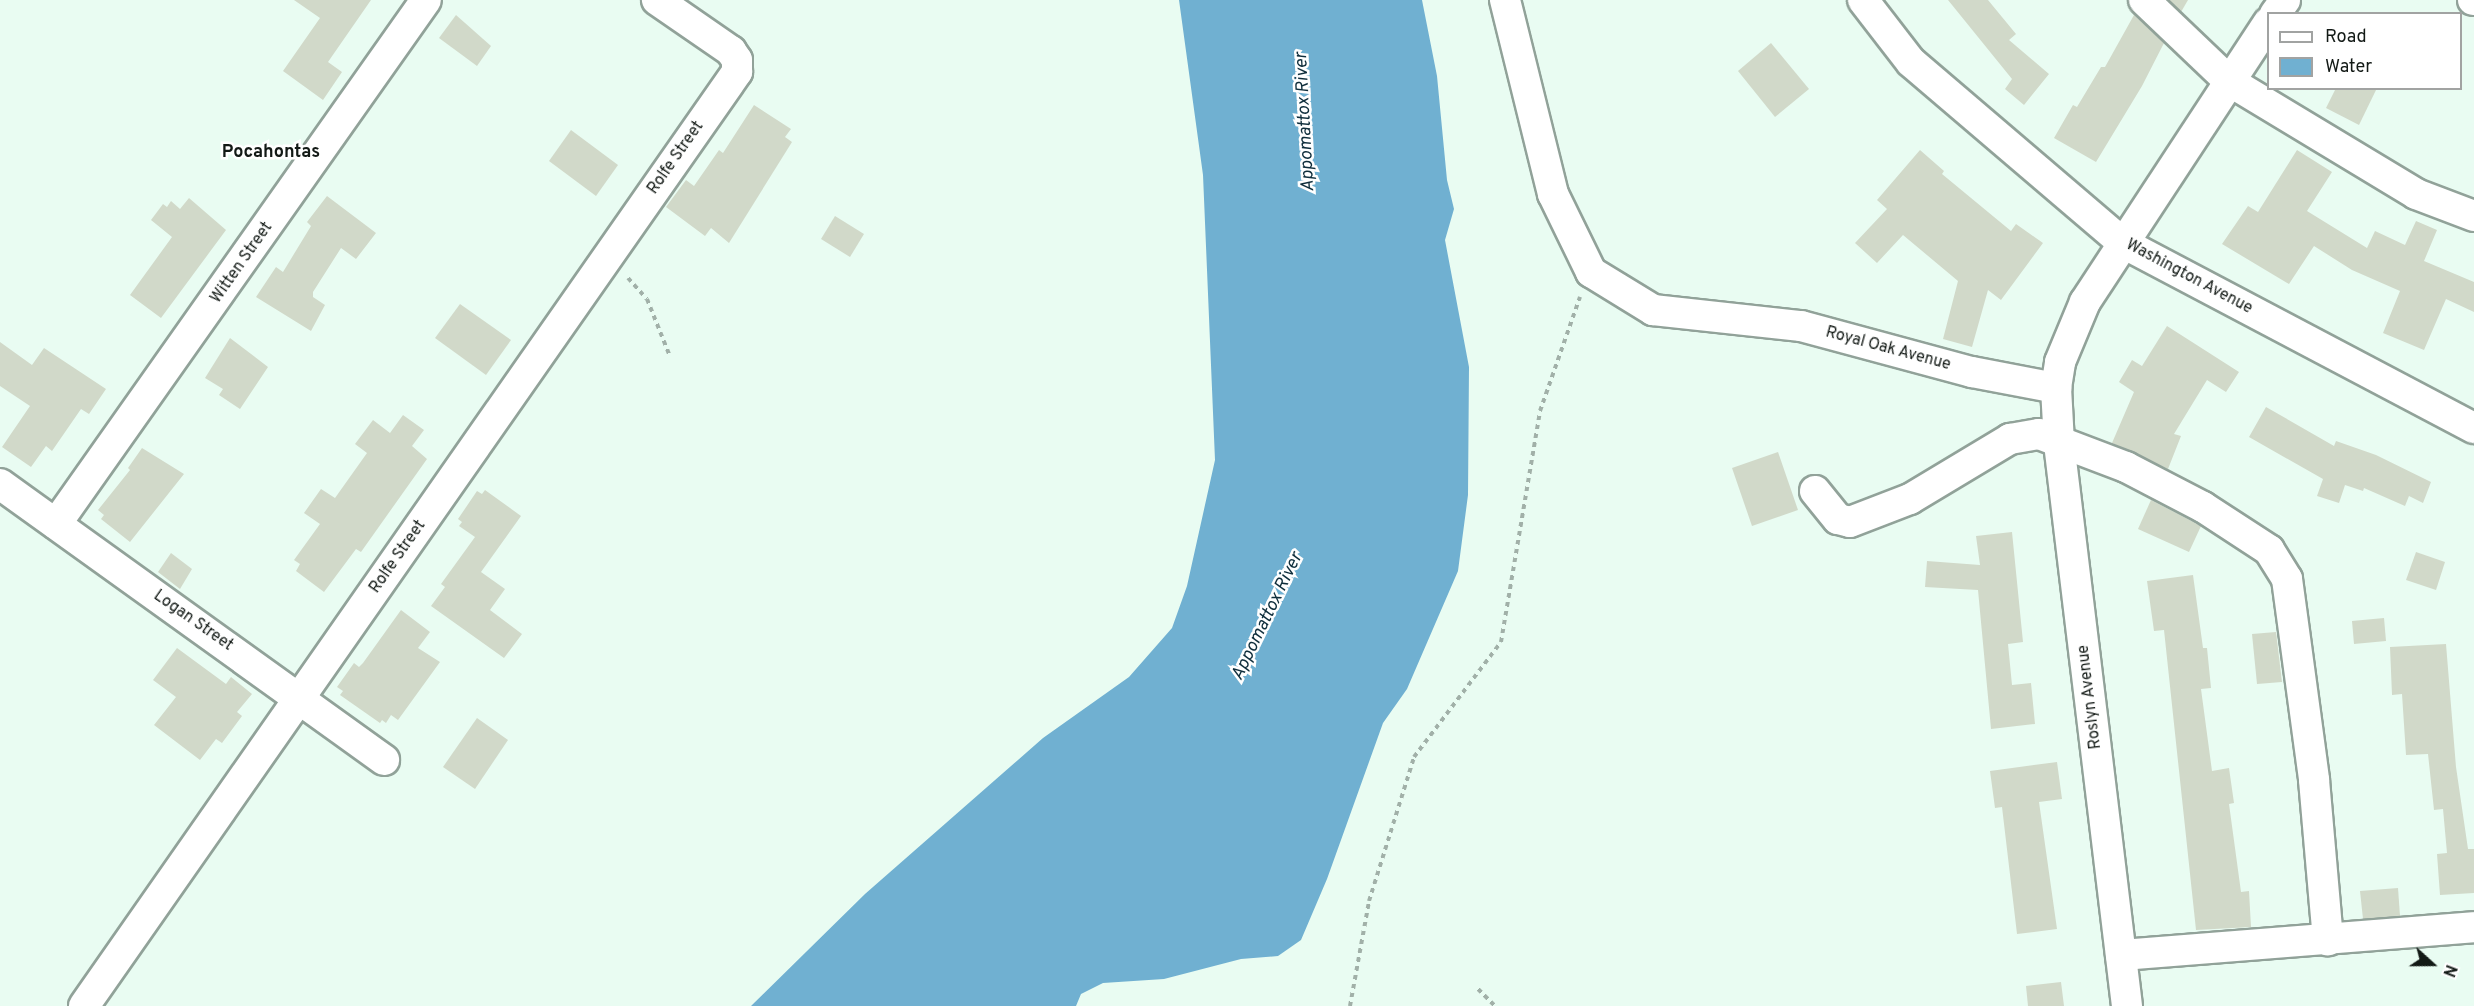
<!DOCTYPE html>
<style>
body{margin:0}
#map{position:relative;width:2474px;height:1006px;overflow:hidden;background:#e9fcf2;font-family:Overpass,sans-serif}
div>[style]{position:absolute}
.water>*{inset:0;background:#70b0d1}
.building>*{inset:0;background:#d1d9c9}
.path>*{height:4px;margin-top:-2px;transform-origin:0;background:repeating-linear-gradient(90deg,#a1b0a8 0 4.5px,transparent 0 9px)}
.roads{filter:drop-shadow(2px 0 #91a299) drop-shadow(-2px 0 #91a299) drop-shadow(0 2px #91a299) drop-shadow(0 -2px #91a299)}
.minor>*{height:30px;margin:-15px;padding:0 15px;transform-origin:15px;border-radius:15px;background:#fff}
span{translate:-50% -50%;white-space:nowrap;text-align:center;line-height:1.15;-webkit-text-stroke:5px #fff;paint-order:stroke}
.street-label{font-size:16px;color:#131a16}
.water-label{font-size:18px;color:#0f2e3c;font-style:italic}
.neighbourhood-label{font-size:18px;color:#131a16;font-weight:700}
.legend{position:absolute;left:2267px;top:12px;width:195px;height:78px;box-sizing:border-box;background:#fff;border:2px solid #a1a3a2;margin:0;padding:8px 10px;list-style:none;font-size:18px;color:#131a16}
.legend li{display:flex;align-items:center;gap:12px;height:30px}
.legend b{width:30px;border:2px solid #a1a3a2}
.north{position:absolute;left:2402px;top:934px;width:60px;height:60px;-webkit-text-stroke:4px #fff;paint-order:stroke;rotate:111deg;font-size:16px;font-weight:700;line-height:24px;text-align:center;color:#131a16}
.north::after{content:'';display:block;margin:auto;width:21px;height:27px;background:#131a16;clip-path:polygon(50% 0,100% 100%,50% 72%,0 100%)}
</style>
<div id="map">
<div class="water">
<div style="clip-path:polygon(1179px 0,1422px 0,1437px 76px,1447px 180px,1454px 209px,1445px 240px,1469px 367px,1468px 495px,1458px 571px,1407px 689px,1383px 723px,1327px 879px,1301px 940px,1278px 956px,1241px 959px,1164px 979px,1103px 983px,1081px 994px,1076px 1006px,751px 1006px,865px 894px,1043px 738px,1129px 677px,1172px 628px,1187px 586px,1215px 460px,1203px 175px)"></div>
</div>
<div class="building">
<div style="clip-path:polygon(294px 0,371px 0,328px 62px,342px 72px,323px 100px,283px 71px,320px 18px)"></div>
<div style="clip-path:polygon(1948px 0,1988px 0,2016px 34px,2009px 40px,2049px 74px,2024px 105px,2005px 89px,2012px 79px)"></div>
<div style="clip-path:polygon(2169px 0,2188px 0,2181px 12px)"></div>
<div style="clip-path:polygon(456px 15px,491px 46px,477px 66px,439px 38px)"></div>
<div style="clip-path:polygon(2134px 15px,2164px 43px,2142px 86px,2096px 162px,2054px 138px,2073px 105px,2077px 107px,2101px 67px,2105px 67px)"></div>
<div style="clip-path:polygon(1771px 43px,1809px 89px,1775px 117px,1738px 71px)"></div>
<div style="clip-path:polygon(2336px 88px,2377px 88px,2359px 125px,2326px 108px)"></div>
<div style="clip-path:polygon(754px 105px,791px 129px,785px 137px,792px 142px,729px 243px,711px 228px,705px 236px,666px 207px,686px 180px,694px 186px,719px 150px,723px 153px)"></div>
<div style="clip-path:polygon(571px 130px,618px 165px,596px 196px,549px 161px)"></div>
<div style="clip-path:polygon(1920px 150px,1944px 171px,1942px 174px,2011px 231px,2016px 224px,2043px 243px,2001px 300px,1988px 290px,1972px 347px,1943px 339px,1958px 281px,1903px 235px,1877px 263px,1855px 243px,1887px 209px,1877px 200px)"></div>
<div style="clip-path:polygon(2297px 150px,2332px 172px,2307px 211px,2367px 248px,2375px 231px,2405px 245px,2416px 221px,2437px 230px,2424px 261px,2474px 282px,2474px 312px,2446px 299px,2424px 350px,2383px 333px,2400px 291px,2352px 270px,2314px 246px,2289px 284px,2222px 244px,2248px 206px,2258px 212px)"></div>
<div style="clip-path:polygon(327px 196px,376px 233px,356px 259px,341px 248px,313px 292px,313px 297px,325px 305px,311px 331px,256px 297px,276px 267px,283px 272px,311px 226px,307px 222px)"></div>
<div style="clip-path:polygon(189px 198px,226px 230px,161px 318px,130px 295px,172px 237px,151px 220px,163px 204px,167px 207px,171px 201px,180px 209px)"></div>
<div style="clip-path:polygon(835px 216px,864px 234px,850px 257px,821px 239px)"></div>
<div style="clip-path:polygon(460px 304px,511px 340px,486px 375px,435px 338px)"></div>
<div style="clip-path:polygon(2167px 326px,2239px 372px,2226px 392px,2207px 380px,2174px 434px,2181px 436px,2168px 469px,2112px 443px,2134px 392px,2119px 382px,2132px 360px,2142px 366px)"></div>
<div style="clip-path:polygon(230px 338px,268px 367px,240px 409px,219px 395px,223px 389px,205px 378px)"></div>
<div style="clip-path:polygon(0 342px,32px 365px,44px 348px,106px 389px,89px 414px,81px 409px,52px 451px,46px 446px,31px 467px,2px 447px,30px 406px,0 386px)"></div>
<div style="clip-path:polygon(2266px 407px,2334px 446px,2336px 441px,2376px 455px,2431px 482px,2423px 503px,2409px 496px,2405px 506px,2364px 488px,2363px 491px,2345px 485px,2339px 503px,2317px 496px,2323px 479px,2249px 437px)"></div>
<div style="clip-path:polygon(403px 415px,424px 430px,412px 446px,427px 459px,361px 552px,356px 549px,324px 592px,296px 571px,300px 564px,294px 560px,320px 524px,304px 513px,321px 489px,335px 498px,367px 453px,355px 444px,373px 420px,390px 433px)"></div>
<div style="clip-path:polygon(142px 448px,184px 474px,130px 542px,101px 519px,104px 515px,98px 510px,130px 470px,128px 468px)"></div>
<div style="clip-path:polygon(1778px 452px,1798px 510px,1752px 526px,1732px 468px)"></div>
<div style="clip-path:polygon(485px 490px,521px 516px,481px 572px,505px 589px,490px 610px,522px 634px,504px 658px,431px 606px,445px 587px,441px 584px,475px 537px,459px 526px,462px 522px,458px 519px,477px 491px,482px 494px)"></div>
<div style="clip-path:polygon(2151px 500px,2201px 526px,2189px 552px,2138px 529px)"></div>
<div style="clip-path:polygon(2012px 532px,2023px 642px,2008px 644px,2012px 685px,2031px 683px,2035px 724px,1991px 729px,1978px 590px,1925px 587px,1927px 561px,1980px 565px,1976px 536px)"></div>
<div style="clip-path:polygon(2416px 552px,2445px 562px,2436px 590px,2406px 580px)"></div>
<div style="clip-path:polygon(171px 553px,192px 569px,180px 589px,158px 572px)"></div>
<div style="clip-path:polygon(2193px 575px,2203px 648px,2207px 648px,2211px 688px,2201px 689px,2212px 771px,2229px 768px,2234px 803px,2229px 804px,2241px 892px,2249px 891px,2251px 927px,2196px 930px,2164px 630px,2154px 631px,2147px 581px)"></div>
<div style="clip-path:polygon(401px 610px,430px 632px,418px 648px,440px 662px,398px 720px,391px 715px,386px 723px,382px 720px,380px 723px,340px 695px,343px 691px,337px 687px,354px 663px,359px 667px,363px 663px)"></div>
<div style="clip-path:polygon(2384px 618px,2386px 641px,2354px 644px,2352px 621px)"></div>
<div style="clip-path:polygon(2276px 632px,2282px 682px,2257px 684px,2252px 634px)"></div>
<div style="clip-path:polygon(2446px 644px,2456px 767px,2468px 849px,2474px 849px,2474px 893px,2440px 895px,2437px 854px,2447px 853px,2443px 809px,2434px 810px,2428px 754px,2406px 755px,2402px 694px,2392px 695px,2390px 647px)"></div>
<div style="clip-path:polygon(177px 648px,226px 684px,231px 677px,252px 694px,237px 712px,242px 716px,222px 743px,216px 739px,200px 760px,154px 725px,176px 697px,153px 680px)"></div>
<div style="clip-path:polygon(477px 718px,508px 740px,475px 789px,443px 767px)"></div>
<div style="clip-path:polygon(2057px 762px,2062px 799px,2039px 802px,2057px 929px,2017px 934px,2002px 807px,1995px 808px,1990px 771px)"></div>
<div style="clip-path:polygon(2398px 888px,2400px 916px,2363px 919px,2360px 891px)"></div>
<div style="clip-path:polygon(2061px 982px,2064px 1006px,2028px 1006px,2026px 986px)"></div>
</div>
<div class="path">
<div style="left:628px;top:278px;width:28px;rotate:48deg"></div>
<div style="left:647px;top:299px;width:59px;rotate:68.2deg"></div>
<div style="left:1478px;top:989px;width:24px;rotate:45deg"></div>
<div style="left:1350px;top:1006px;width:107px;rotate:-79.7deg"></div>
<div style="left:1369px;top:901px;width:151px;rotate:-72.6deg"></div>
<div style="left:1414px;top:757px;width:144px;rotate:-52.9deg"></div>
<div style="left:1501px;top:642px;width:234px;rotate:-80.4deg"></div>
<div style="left:1540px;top:411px;width:121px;rotate:-70.7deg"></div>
</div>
<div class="roads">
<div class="minor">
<div style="left:1505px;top:0;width:200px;rotate:76.1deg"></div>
<div style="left:1553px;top:194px;width:87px;rotate:64deg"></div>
<div style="left:1591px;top:272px;width:73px;rotate:31.5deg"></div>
<div style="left:1653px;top:310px;width:149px;rotate:6.2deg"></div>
<div style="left:1801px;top:326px;width:177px;rotate:15.1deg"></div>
<div style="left:1972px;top:372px;width:86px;rotate:10.8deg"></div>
<div style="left:1863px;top:0;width:78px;rotate:52.3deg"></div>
<div style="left:1911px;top:62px;width:279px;rotate:40.5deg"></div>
<div style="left:2123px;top:243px;width:397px;rotate:27.8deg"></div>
<div style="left:2144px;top:0;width:117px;rotate:43.6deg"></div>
<div style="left:2229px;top:81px;width:218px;rotate:31.1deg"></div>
<div style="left:2416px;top:194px;width:62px;rotate:20.8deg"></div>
<div style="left:2473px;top:0;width:1px"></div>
<div style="left:2275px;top:14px;width:17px;rotate:-54deg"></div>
<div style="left:0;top:484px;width:473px;rotate:35.7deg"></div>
<div style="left:1815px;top:491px;width:36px;rotate:51deg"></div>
<div style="left:1838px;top:519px;width:12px;rotate:14deg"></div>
<div style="left:1850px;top:522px;width:64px;rotate:-21deg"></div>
<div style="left:1910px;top:499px;width:117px;rotate:-31deg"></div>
<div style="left:2010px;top:439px;width:29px;rotate:-10deg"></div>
<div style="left:2039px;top:434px;width:93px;rotate:20.8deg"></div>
<div style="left:2126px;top:467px;width:87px;rotate:27.5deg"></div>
<div style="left:2203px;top:507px;width:79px;rotate:33.1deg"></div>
<div style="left:2269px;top:550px;width:34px;rotate:58deg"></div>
<div style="left:2287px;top:579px;width:203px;rotate:82.3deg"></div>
<div style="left:2314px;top:780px;width:161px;rotate:85deg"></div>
<div style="left:56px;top:524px;width:641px;rotate:-54.77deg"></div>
<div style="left:2121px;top:955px;width:354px;rotate:-4.5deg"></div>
<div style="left:84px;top:1006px;width:1140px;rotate:-55.04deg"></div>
<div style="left:737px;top:72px;width:12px;rotate:-90deg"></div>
<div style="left:737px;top:60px;width:11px;rotate:-124deg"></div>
<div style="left:731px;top:51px;width:90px;rotate:-145.4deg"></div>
<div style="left:2127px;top:1006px;width:567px;rotate:-96.89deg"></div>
<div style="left:2059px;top:443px;width:55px;rotate:-93.1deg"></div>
<div style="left:2056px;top:388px;width:26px;rotate:-81deg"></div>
<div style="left:2060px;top:362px;width:65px;rotate:-67.4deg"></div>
<div style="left:2085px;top:302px;width:334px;rotate:-56.7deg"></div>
</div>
</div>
<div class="street-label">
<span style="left:676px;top:158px;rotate:-55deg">Rolfe Street</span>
<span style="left:242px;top:263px;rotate:-55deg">Witten Street</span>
<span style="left:2189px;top:277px;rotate:28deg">Washington Avenue</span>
<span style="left:1888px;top:349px;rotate:15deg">Royal Oak Avenue</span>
<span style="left:398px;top:557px;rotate:-55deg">Rolfe Street</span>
<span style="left:193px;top:621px;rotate:35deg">Logan Street</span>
<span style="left:2090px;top:697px;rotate:-97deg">Roslyn Avenue</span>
</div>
<div class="water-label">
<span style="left:1306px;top:122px;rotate:-93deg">Appomattox River</span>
<span style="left:1268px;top:617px;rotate:-64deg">Appomattox River</span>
</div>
<div class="neighbourhood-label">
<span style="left:271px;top:153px">Pocahontas</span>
</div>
<ul class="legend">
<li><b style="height:8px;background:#fff"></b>Road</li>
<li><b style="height:16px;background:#70b0d1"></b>Water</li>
</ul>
<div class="north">N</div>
</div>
